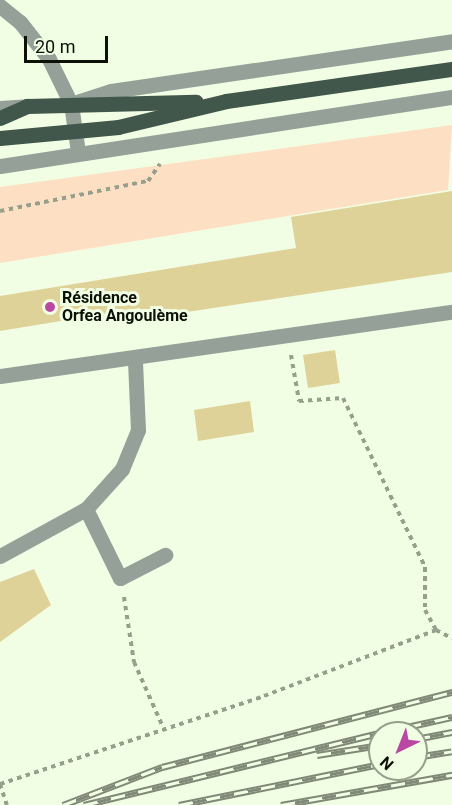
<!DOCTYPE html>
<meta charset="utf-8">
<style>
body{margin:0}
#map{position:relative;width:452px;height:805px;overflow:hidden;background:#f1fee3;font-family:Roboto,sans-serif}
div>[style]{position:absolute}
.green>*{inset:0;background:#fde0c3}
.building>*{inset:0;background:#dfd299}
.path>*{height:4px;margin-top:-2px;transform-origin:0;background:repeating-linear-gradient(90deg,#969f8b 0 4.5px,transparent 0 9px)}
.minor>*{height:15px;margin:-7.5px;padding:0 7.5px;transform-origin:7.5px;border-radius:7.5px;background:#94a098}
.major>*{height:15px;margin:-7.5px;padding:0 7.5px;transform-origin:7.5px;border-radius:7.5px;background:#42574b}
.rail>*{height:7px;margin-top:-3.5px;transform-origin:0;background:repeating-linear-gradient(90deg,#f1fee3 0 14px,#808977 0 28px);box-sizing:border-box;border-block:2px solid #808977}
.dots>*{width:16px;height:16px;translate:-50% -50%;box-sizing:border-box;border:3px solid #f1fee3;border-radius:50%}
span{translate:-50% -50%;white-space:nowrap;text-align:center;line-height:1.15;-webkit-text-stroke:6px #f1fee3;paint-order:stroke}
.poi-label{font-size:16px;color:#0c1007;font-weight:700}
.left{translate:0 -50%;text-align:left}
.north{position:absolute;left:368px;top:721px;width:60px;height:60px;box-sizing:border-box;background:#f1fee3;border:2px solid #959f8b;border-radius:50%;rotate:223deg;font-size:16px;font-weight:700;line-height:24px;text-align:center;color:#0c1007}
.north::after{content:'';display:block;margin:auto;width:21px;height:27px;background:#ba48a3;clip-path:polygon(50% 0,100% 100%,50% 72%,0 100%)}
.scale{position:absolute;left:24px;top:36px;width:84px;height:27px;box-sizing:border-box;border:3px solid #0c1007;border-top:0;padding-left:8px;font-size:18px;line-height:21px;white-space:nowrap;color:#0c1007;-webkit-text-stroke:4px #f1fee3;paint-order:stroke}
</style>
<div id="map">
<div class="green">
<div style="clip-path:polygon(452px 125px,448px 190px,0 263px,0 187px)"></div>
</div>
<div class="building">
<div style="clip-path:polygon(452px 191px,452px 272px,141px 319px,140px 308px,0 331px,0 296px,296px 248px,291px 217px)"></div>
<div style="clip-path:polygon(335px 350px,340px 383px,308px 388px,303px 355px)"></div>
<div style="clip-path:polygon(250px 401px,254px 432px,198px 441px,194px 410px)"></div>
<div style="clip-path:polygon(34px 569px,51px 605px,0 642px,0 582px)"></div>
</div>
<div class="path">
<div style="left:0;top:211px;width:151px;rotate:-11.5deg"></div>
<div style="left:148px;top:181px;width:21px;rotate:-55deg"></div>
<div style="left:291px;top:355px;width:47px;rotate:80.1deg"></div>
<div style="left:299px;top:401px;width:44px;rotate:-3.9deg"></div>
<div style="left:343px;top:398px;width:188px;rotate:64.1deg"></div>
<div style="left:425px;top:567px;width:43px;rotate:90deg"></div>
<div style="left:425px;top:610px;width:23px;rotate:61deg"></div>
<div style="left:124px;top:597px;width:66px;rotate:81.3deg"></div>
<div style="left:134px;top:662px;width:71px;rotate:66deg"></div>
<div style="left:0;top:784px;width:278px;rotate:-18.4deg"></div>
<div style="left:264px;top:696px;width:184px;rotate:-21deg"></div>
<div style="left:436px;top:630px;width:18px;rotate:27deg"></div>
<div style="left:0;top:784px;width:22px;rotate:72deg"></div>
</div>
<div class="minor">
<div style="left:0;top:6px;width:26px;rotate:39deg"></div>
<div style="left:20px;top:22px;width:47px;rotate:51.9deg"></div>
<div style="left:49px;top:59px;width:50px;rotate:63.9deg"></div>
<div style="left:71px;top:104px;width:49px;rotate:81.7deg"></div>
<div style="left:74px;top:103px;width:39px;rotate:-18deg"></div>
<div style="left:111px;top:91px;width:345px;rotate:-8.3deg"></div>
<div style="left:0;top:108px;width:27px;rotate:-4deg"></div>
<div style="left:0;top:166px;width:457px;rotate:-8.7deg"></div>
<div style="left:0;top:376px;width:457px;rotate:-8.1deg"></div>
<div style="left:86px;top:509px;width:77px;rotate:63.8deg"></div>
<div style="left:120px;top:578px;width:51px;rotate:-27.1deg"></div>
<div style="left:0;top:556px;width:98px;rotate:-28.7deg"></div>
<div style="left:86px;top:509px;width:54px;rotate:-48deg"></div>
<div style="left:122px;top:469px;width:42px;rotate:-67.7deg"></div>
<div style="left:138px;top:430px;width:70px;rotate:-92.5deg"></div>
</div>
<div class="major">
<div style="left:0;top:118px;width:30px;rotate:-24deg"></div>
<div style="left:27px;top:106px;width:169px;rotate:-1.4deg"></div>
<div style="left:0;top:138px;width:119px;rotate:-5.3deg"></div>
<div style="left:118px;top:127px;width:111px;rotate:-13.5deg"></div>
<div style="left:226px;top:101px;width:228px;rotate:-8.1deg"></div>
</div>
<div class="rail">
<div style="left:380px;top:733px;width:74px;rotate:-12.5deg"></div>
<div style="left:416px;top:739px;width:37px;rotate:-11deg"></div>
<div style="left:317px;top:755px;width:64px;rotate:-9deg"></div>
<div style="left:416px;top:757px;width:36px;rotate:-9deg"></div>
<div style="left:63px;top:805px;width:106px;rotate:-21deg"></div>
<div style="left:162px;top:767px;width:300px;rotate:-14.5deg"></div>
<div style="left:84px;top:805px;width:305px;rotate:-13.7deg"></div>
<div style="left:179px;top:805px;width:205px;rotate:-11.5deg"></div>
<div style="left:281px;top:805px;width:174px;rotate:-10deg"></div>
</div>
<div class="dots">
<div style="left:50px;top:307px;background:#ba48a3"></div>
</div>
<div class="poi-label">
<span class="left" style="left:62px;top:307px">Résidence<br>Orfea Angoulème</span>
</div>
<div class="north">N</div>
<div class="scale">20 m</div>
</div>
